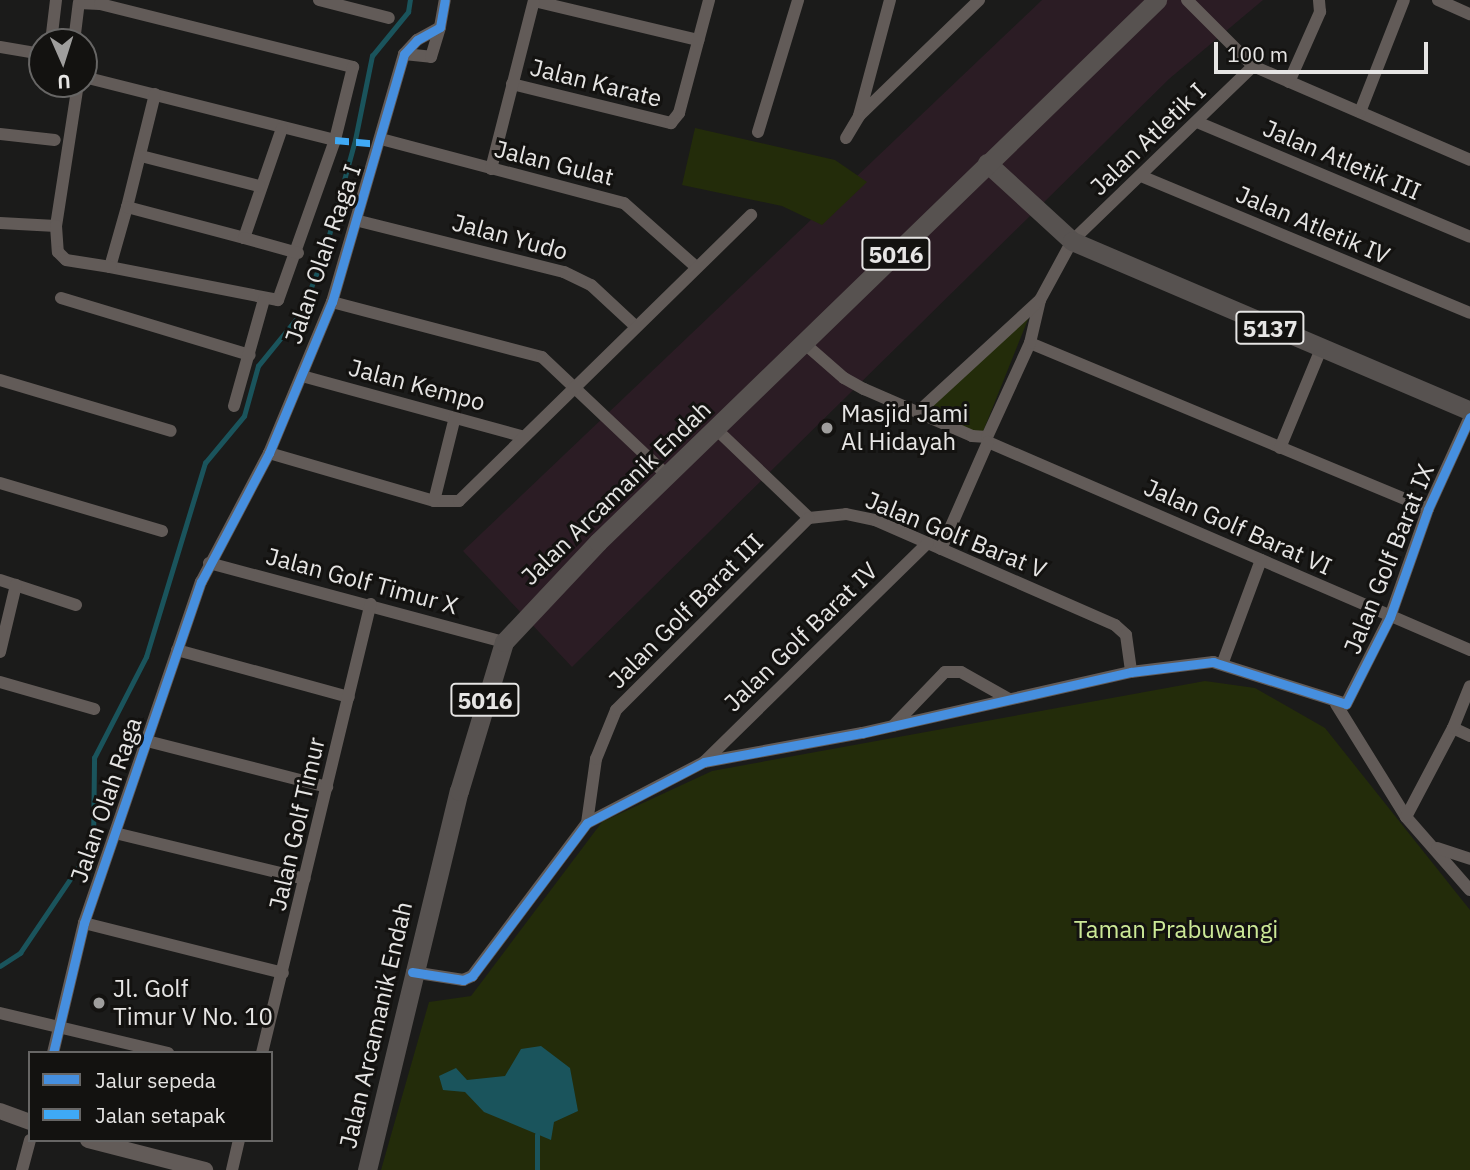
<!DOCTYPE html>
<style>
body{margin:0}
#map{position:relative;width:1470px;height:1170px;overflow:hidden;background:#1b1b1a;font-family:"IBM Plex Sans",sans-serif}
div>[style]{position:absolute}
.commercial>*{inset:0;background:#2b1c24}
.green>*{inset:0;background:#232c0a}
.water>*{inset:0;background:#1a545c}
.stream>*{height:4.5px;margin:-2.25px;padding:0 2.25px;transform-origin:2.25px;border-radius:2.25px;background:#1a545c}
.minor>*{height:12px;margin:-6px;padding:0 6px;transform-origin:6px;border-radius:6px;background:#625b58}
.tertiary>*{height:16px;margin:-8px;padding:0 8px;transform-origin:8px;border-radius:8px;background:#625b58}
.primary>*{height:19px;margin:-9.5px;padding:0 9.5px;transform-origin:9.5px;border-radius:9.5px;background:#575250}
.quiet>*{height:7px;margin-top:-3.5px;transform-origin:0;background:repeating-linear-gradient(90deg,#3fa9f5 0 14px,transparent 0 21px)}
.cycleway>*{height:9px;margin:-4.5px;padding:0 4.5px;transform-origin:4.5px;border-radius:4.5px;background:#468fdf}
.dots>*{width:19px;height:19px;translate:-50% -50%;box-sizing:border-box;border:4px solid #131210;border-radius:50%}
span{translate:-50% -50%;white-space:nowrap;text-align:center;line-height:1.15;-webkit-text-stroke:6px #131210;paint-order:stroke}
.shield-label span{padding:2px 5px;background:#131210;border:2px solid;border-radius:5px;-webkit-text-stroke-width:0}
.shield-label{font-size:23px;color:#e6e5e4;font-weight:700}
.street-label{font-size:24px;color:#e6e5e4}
.poi-label{font-size:24px;color:#e6e5e4}
.left{translate:0 -50%;text-align:left}
.park-label{font-size:24px;color:#cce997}
.legend{position:absolute;left:28px;top:1051px;width:245px;height:91px;box-sizing:border-box;background:#131210;border:2px solid #676665;margin:0;padding:9px 12px;list-style:none;font-size:21px;color:#e6e5e4}
.legend li{display:flex;align-items:center;gap:14px;height:35px}
.legend b{width:35px;border:2px solid #676665}
.north{position:absolute;left:28px;top:28px;width:70px;height:70px;box-sizing:border-box;background:#131210;border:2px solid #676665;border-radius:50%;rotate:177deg;font-size:19px;font-weight:700;line-height:28px;text-align:center;color:#e6e5e4}
.north::after{content:'';display:block;margin:auto;width:24px;height:32px;background:#9f9e9d;clip-path:polygon(50% 0,100% 100%,50% 72%,0 100%)}
.scale{position:absolute;left:1214px;top:42px;width:214px;height:32px;box-sizing:border-box;border:4px solid #e6e5e4;border-top:0;padding-left:9px;font-size:21px;line-height:24px;white-space:nowrap;color:#e6e5e4;-webkit-text-stroke:5px #131210;paint-order:stroke}
</style>
<div id="map">
<div class="commercial">
<div style="clip-path:polygon(1042px 0,1263px 0,1169px 79px,572px 667px,463px 551px)"></div>
</div>
<div class="green">
<div style="clip-path:polygon(695px 128px,835px 160px,867px 182px,822px 225px,782px 206px,682px 185px)"></div>
<div style="clip-path:polygon(1037px 297px,980px 439px,912px 414px)"></div>
<div style="clip-path:polygon(1205px 681px,1255px 688px,1325px 728px,1470px 910px,1470px 1170px,381px 1170px,429px 1002px,471px 996px,602px 822px,712px 771px)"></div>
</div>
<div class="water">
<div style="clip-path:polygon(541px 1046px,570px 1068px,578px 1111px,554px 1122px,551px 1140px,484px 1112px,465px 1092px,443px 1090px,439px 1076px,456px 1068px,467px 1080px,505px 1076px,521px 1049px)"></div>
</div>
<div class="stream">
<div style="left:0;top:966px;width:24px;rotate:-33deg"></div>
<div style="left:20px;top:953px;width:130px;rotate:-55.9deg"></div>
<div style="left:93px;top:845px;width:87px;rotate:-89.3deg"></div>
<div style="left:94px;top:758px;width:114px;rotate:-62.8deg"></div>
<div style="left:146px;top:657px;width:203px;rotate:-73.1deg"></div>
<div style="left:205px;top:463px;width:61px;rotate:-50.3deg"></div>
<div style="left:244px;top:416px;width:52px;rotate:-74.4deg"></div>
<div style="left:258px;top:366px;width:68px;rotate:-50.9deg"></div>
<div style="left:301px;top:313px;width:60px;rotate:-68.6deg"></div>
<div style="left:323px;top:257px;width:121px;rotate:-74.7deg"></div>
<div style="left:355px;top:140px;width:86px;rotate:-78.6deg"></div>
<div style="left:372px;top:56px;width:57px;rotate:-50.7deg"></div>
<div style="left:408px;top:12px;width:12px;rotate:-81deg"></div>
<div style="left:537px;top:1170px;width:35px;rotate:-90deg"></div>
</div>
<div class="minor">
<div style="left:319px;top:0;width:72px;rotate:14.4deg"></div>
<div style="left:890px;top:0;width:120px;rotate:105deg"></div>
<div style="left:859px;top:116px;width:167px;rotate:-44deg"></div>
<div style="left:1187px;top:0;width:93px;rotate:45deg"></div>
<div style="left:1253px;top:66px;width:236px;rotate:23.4deg"></div>
<div style="left:1438px;top:0;width:35px;rotate:24deg"></div>
<div style="left:534px;top:1px;width:169px;rotate:13.4deg"></div>
<div style="left:51px;top:42px;width:42px;rotate:-83.2deg"></div>
<div style="left:74px;top:42px;width:39px;rotate:-83deg"></div>
<div style="left:79px;top:3px;width:21px;rotate:3deg"></div>
<div style="left:100px;top:4px;width:261px;rotate:14deg"></div>
<div style="left:353px;top:67px;width:75px;rotate:103.9deg"></div>
<div style="left:335px;top:140px;width:170px;rotate:109.6deg"></div>
<div style="left:278px;top:300px;width:171px;rotate:-168.9deg"></div>
<div style="left:110px;top:267px;width:62px;rotate:-74.2deg"></div>
<div style="left:0;top:47px;width:43px;rotate:9.5deg"></div>
<div style="left:404px;top:54px;width:27px;rotate:6deg"></div>
<div style="left:431px;top:57px;width:31px;rotate:-73deg"></div>
<div style="left:84px;top:77px;width:259px;rotate:14.1deg"></div>
<div style="left:1289px;top:82px;width:77px;rotate:-66.1deg"></div>
<div style="left:1320px;top:12px;width:12px;rotate:-95deg"></div>
<div style="left:512px;top:84px;width:164px;rotate:13.8deg"></div>
<div style="left:671px;top:123px;width:13px;rotate:-51deg"></div>
<div style="left:679px;top:113px;width:117px;rotate:-75.1deg"></div>
<div style="left:155px;top:94px;width:116px;rotate:103.9deg"></div>
<div style="left:127px;top:207px;width:121px;rotate:14.8deg"></div>
<div style="left:244px;top:238px;width:116px;rotate:-70.9deg"></div>
<div style="left:1360px;top:112px;width:120px;rotate:-68.6deg"></div>
<div style="left:1197px;top:122px;width:296px;rotate:22.8deg"></div>
<div style="left:758px;top:132px;width:138px;rotate:-73.1deg"></div>
<div style="left:0;top:134px;width:55px;rotate:6.2deg"></div>
<div style="left:846px;top:138px;width:26px;rotate:-59deg"></div>
<div style="left:381px;top:139px;width:251px;rotate:14.8deg"></div>
<div style="left:624px;top:203px;width:95px;rotate:41.6deg"></div>
<div style="left:141px;top:156px;width:122px;rotate:14.3deg"></div>
<div style="left:491px;top:169px;width:174px;rotate:-75.7deg"></div>
<div style="left:1141px;top:176px;width:356px;rotate:22.6deg"></div>
<div style="left:359px;top:221px;width:211px;rotate:14deg"></div>
<div style="left:564px;top:272px;width:30px;rotate:26deg"></div>
<div style="left:591px;top:285px;width:59px;rotate:42.9deg"></div>
<div style="left:0;top:223px;width:56px;rotate:3.1deg"></div>
<div style="left:56px;top:226px;width:144px;rotate:-81.2deg"></div>
<div style="left:56px;top:226px;width:26px;rotate:86deg"></div>
<div style="left:58px;top:252px;width:11px;rotate:45deg"></div>
<div style="left:66px;top:260px;width:45px;rotate:9deg"></div>
<div style="left:244px;top:238px;width:56px;rotate:15.5deg"></div>
<div style="left:61px;top:298px;width:197px;rotate:16.8deg"></div>
<div style="left:332px;top:302px;width:217px;rotate:14.7deg"></div>
<div style="left:542px;top:357px;width:173px;rotate:43.4deg"></div>
<div style="left:1030px;top:343px;width:431px;rotate:22.6deg"></div>
<div style="left:805px;top:344px;width:52px;rotate:41.1deg"></div>
<div style="left:844px;top:378px;width:23px;rotate:29deg"></div>
<div style="left:864px;top:389px;width:118px;rotate:23.5deg"></div>
<div style="left:972px;top:436px;width:15px;rotate:4deg"></div>
<div style="left:987px;top:437px;width:103px;rotate:-65.4deg"></div>
<div style="left:1030px;top:343px;width:44px;rotate:-76.9deg"></div>
<div style="left:1040px;top:300px;width:67px;rotate:-61.5deg"></div>
<div style="left:1072px;top:241px;width:252px;rotate:-44deg"></div>
<div style="left:302px;top:376px;width:228px;rotate:15.3deg"></div>
<div style="left:0;top:380px;width:178px;rotate:16.6deg"></div>
<div style="left:234px;top:406px;width:111px;rotate:-74.3deg"></div>
<div style="left:918px;top:412px;width:166px;rotate:-42.6deg"></div>
<div style="left:716px;top:429px;width:129px;rotate:43.7deg"></div>
<div style="left:988px;top:442px;width:525px;rotate:23.34deg"></div>
<div style="left:1280px;top:448px;width:107px;rotate:-67.5deg"></div>
<div style="left:269px;top:453px;width:172px;rotate:16.2deg"></div>
<div style="left:434px;top:501px;width:25px"></div>
<div style="left:459px;top:501px;width:409px;rotate:-44.4deg"></div>
<div style="left:0;top:483px;width:169px;rotate:16.5deg"></div>
<div style="left:434px;top:501px;width:87px;rotate:-76deg"></div>
<div style="left:809px;top:518px;width:37px;rotate:-6deg"></div>
<div style="left:846px;top:514px;width:30px;rotate:12deg"></div>
<div style="left:875px;top:520px;width:262px;rotate:23.6deg"></div>
<div style="left:1115px;top:625px;width:15px;rotate:42deg"></div>
<div style="left:1126px;top:635px;width:37px;rotate:82deg"></div>
<div style="left:941px;top:549px;width:117px;rotate:-66.3deg"></div>
<div style="left:209px;top:563px;width:305px;rotate:15deg"></div>
<div style="left:0;top:580px;width:80px;rotate:18.2deg"></div>
<div style="left:177px;top:650px;width:178px;rotate:15.3deg"></div>
<div style="left:0;top:652px;width:69px;rotate:-76.6deg"></div>
<div style="left:1223px;top:662px;width:109px;rotate:-69.6deg"></div>
<div style="left:0;top:682px;width:98px;rotate:16deg"></div>
<div style="left:1336px;top:704px;width:133px;rotate:58.2deg"></div>
<div style="left:1406px;top:817px;width:97px;rotate:48.8deg"></div>
<div style="left:893px;top:726px;width:75px;rotate:-46.1deg"></div>
<div style="left:945px;top:672px;width:16px"></div>
<div style="left:961px;top:672px;width:55px;rotate:29.4deg"></div>
<div style="left:1453px;top:728px;width:19px;rotate:25deg"></div>
<div style="left:147px;top:741px;width:186px;rotate:14.3deg"></div>
<div style="left:704px;top:762px;width:313px;rotate:-44.4deg"></div>
<div style="left:1406px;top:817px;width:101px;rotate:-62.2deg"></div>
<div style="left:1453px;top:728px;width:45px;rotate:-68deg"></div>
<div style="left:587px;top:823px;width:65px;rotate:-82deg"></div>
<div style="left:596px;top:759px;width:53px;rotate:-67.8deg"></div>
<div style="left:616px;top:710px;width:272px;rotate:-44.9deg"></div>
<div style="left:115px;top:833px;width:195px;rotate:13.6deg"></div>
<div style="left:1437px;top:848px;width:35px;rotate:18deg"></div>
<div style="left:84px;top:923px;width:205px;rotate:14.1deg"></div>
<div style="left:412px;top:972px;width:52px;rotate:8.9deg"></div>
<div style="left:463px;top:980px;width:10px;rotate:-24deg"></div>
<div style="left:472px;top:976px;width:191px;rotate:-53.1deg"></div>
<div style="left:587px;top:823px;width:132px;rotate:-27.5deg"></div>
<div style="left:704px;top:762px;width:161px;rotate:-10.4deg"></div>
<div style="left:862px;top:733px;width:276px;rotate:-12.8deg"></div>
<div style="left:1131px;top:672px;width:83px;rotate:-7deg"></div>
<div style="left:1213px;top:662px;width:139px;rotate:17.5deg"></div>
<div style="left:1346px;top:704px;width:97px;rotate:-63.2deg"></div>
<div style="left:1390px;top:617px;width:114px;rotate:-70.6deg"></div>
<div style="left:1428px;top:509px;width:101px;rotate:-65.5deg"></div>
<div style="left:0;top:1013px;width:173px;rotate:13.4deg"></div>
<div style="left:53px;top:1053px;width:134px;rotate:-76.6deg"></div>
<div style="left:84px;top:923px;width:361px;rotate:-71.1deg"></div>
<div style="left:201px;top:582px;width:146px;rotate:-62.2deg"></div>
<div style="left:269px;top:453px;width:164px;rotate:-67.4deg"></div>
<div style="left:332px;top:302px;width:258px;rotate:-73.8deg"></div>
<div style="left:404px;top:54px;width:19px;rotate:-47deg"></div>
<div style="left:417px;top:40px;width:26px;rotate:-29deg"></div>
<div style="left:440px;top:27px;width:27px;rotate:-80deg"></div>
<div style="left:262px;top:1053px;width:462px;rotate:-76.4deg"></div>
<div style="left:22px;top:1170px;width:31px;rotate:-75deg"></div>
<div style="left:232px;top:1170px;width:31px;rotate:-77deg"></div>
</div>
<div class="tertiary">
<div style="left:0;top:1111px;width:32px;rotate:20deg"></div>
<div style="left:88px;top:1140px;width:121px;rotate:14.4deg"></div>
</div>
<div class="primary">
<div style="left:987px;top:163px;width:115px;rotate:42.5deg"></div>
<div style="left:1072px;top:241px;width:433px;rotate:23.1deg"></div>
<div style="left:367px;top:1170px;width:390px;rotate:-76.4deg"></div>
<div style="left:459px;top:791px;width:156px;rotate:-73.2deg"></div>
<div style="left:504px;top:642px;width:137px;rotate:-46.8deg"></div>
<div style="left:598px;top:542px;width:779px;rotate:-44.12deg"></div>
</div>
<div class="quiet">
<div style="left:335px;top:140px;width:45px;rotate:5.1deg"></div>
</div>
<div class="cycleway">
<div style="left:412px;top:972px;width:52px;rotate:8.9deg"></div>
<div style="left:463px;top:980px;width:10px;rotate:-24deg"></div>
<div style="left:472px;top:976px;width:191px;rotate:-53.1deg"></div>
<div style="left:587px;top:823px;width:132px;rotate:-27.5deg"></div>
<div style="left:704px;top:762px;width:161px;rotate:-10.4deg"></div>
<div style="left:862px;top:733px;width:276px;rotate:-12.8deg"></div>
<div style="left:1131px;top:672px;width:83px;rotate:-7deg"></div>
<div style="left:1213px;top:662px;width:139px;rotate:17.5deg"></div>
<div style="left:1346px;top:704px;width:97px;rotate:-63.2deg"></div>
<div style="left:1390px;top:617px;width:114px;rotate:-70.6deg"></div>
<div style="left:1428px;top:509px;width:101px;rotate:-65.5deg"></div>
<div style="left:53px;top:1053px;width:134px;rotate:-76.6deg"></div>
<div style="left:84px;top:923px;width:361px;rotate:-71.1deg"></div>
<div style="left:201px;top:582px;width:146px;rotate:-62.2deg"></div>
<div style="left:269px;top:453px;width:164px;rotate:-67.4deg"></div>
<div style="left:332px;top:302px;width:258px;rotate:-73.8deg"></div>
<div style="left:404px;top:54px;width:19px;rotate:-47deg"></div>
<div style="left:417px;top:40px;width:26px;rotate:-29deg"></div>
<div style="left:440px;top:27px;width:27px;rotate:-80deg"></div>
</div>
<div class="dots">
<div style="left:827px;top:428px;background:#9f9e9d"></div>
<div style="left:99px;top:1003px;background:#9f9e9d"></div>
</div>
<div class="shield-label">
<span style="left:896px;top:254px">5016</span>
<span style="left:1270px;top:328px">5137</span>
<span style="left:485px;top:700px">5016</span>
</div>
<div class="street-label">
<span style="left:596px;top:83px;rotate:14deg">Jalan Karate</span>
<span style="left:1148px;top:139px;rotate:-44deg">Jalan Atletik I</span>
<span style="left:1342px;top:160px;rotate:23deg">Jalan Atletik III</span>
<span style="left:554px;top:163px;rotate:14deg">Jalan Gulat</span>
<span style="left:1313px;top:225px;rotate:23deg">Jalan Atletik IV</span>
<span style="left:510px;top:237px;rotate:15deg">Jalan Yudo</span>
<span style="left:323px;top:254px;rotate:-71deg">Jalan Olah Raga I</span>
<span style="left:417px;top:385px;rotate:15deg">Jalan Kempo</span>
<span style="left:616px;top:493px;rotate:-44deg">Jalan Arcamanik Endah</span>
<span style="left:1238px;top:527px;rotate:24deg">Jalan Golf Barat VI</span>
<span style="left:956px;top:535px;rotate:22deg">Jalan Golf Barat V</span>
<span style="left:1389px;top:559px;rotate:-68deg">Jalan Golf Barat IX</span>
<span style="left:362px;top:581px;rotate:15deg">Jalan Golf Timur X</span>
<span style="left:686px;top:611px;rotate:-45deg">Jalan Golf Barat III</span>
<span style="left:801px;top:637px;rotate:-44deg">Jalan Golf Barat IV</span>
<span style="left:106px;top:800px;rotate:-71deg">Jalan Olah Raga</span>
<span style="left:297px;top:824px;rotate:-77deg">Jalan Golf Timur</span>
<span style="left:376px;top:1025px;rotate:-77deg">Jalan Arcamanik Endah</span>
</div>
<div class="poi-label">
<span class="left" style="left:841px;top:428px">Masjid Jami<br>Al Hidayah</span>
<span class="left" style="left:113px;top:1003px">Jl. Golf<br>Timur V No. 10</span>
</div>
<div class="park-label">
<span style="left:1176px;top:930px">Taman Prabuwangi</span>
</div>
<ul class="legend">
<li><b style="height:9px;background:#468fdf"></b>Jalur sepeda</li>
<li><b style="height:9px;background:#3fa9f5"></b>Jalan setapak</li>
</ul>
<div class="north">U</div>
<div class="scale">100 m</div>
</div>
